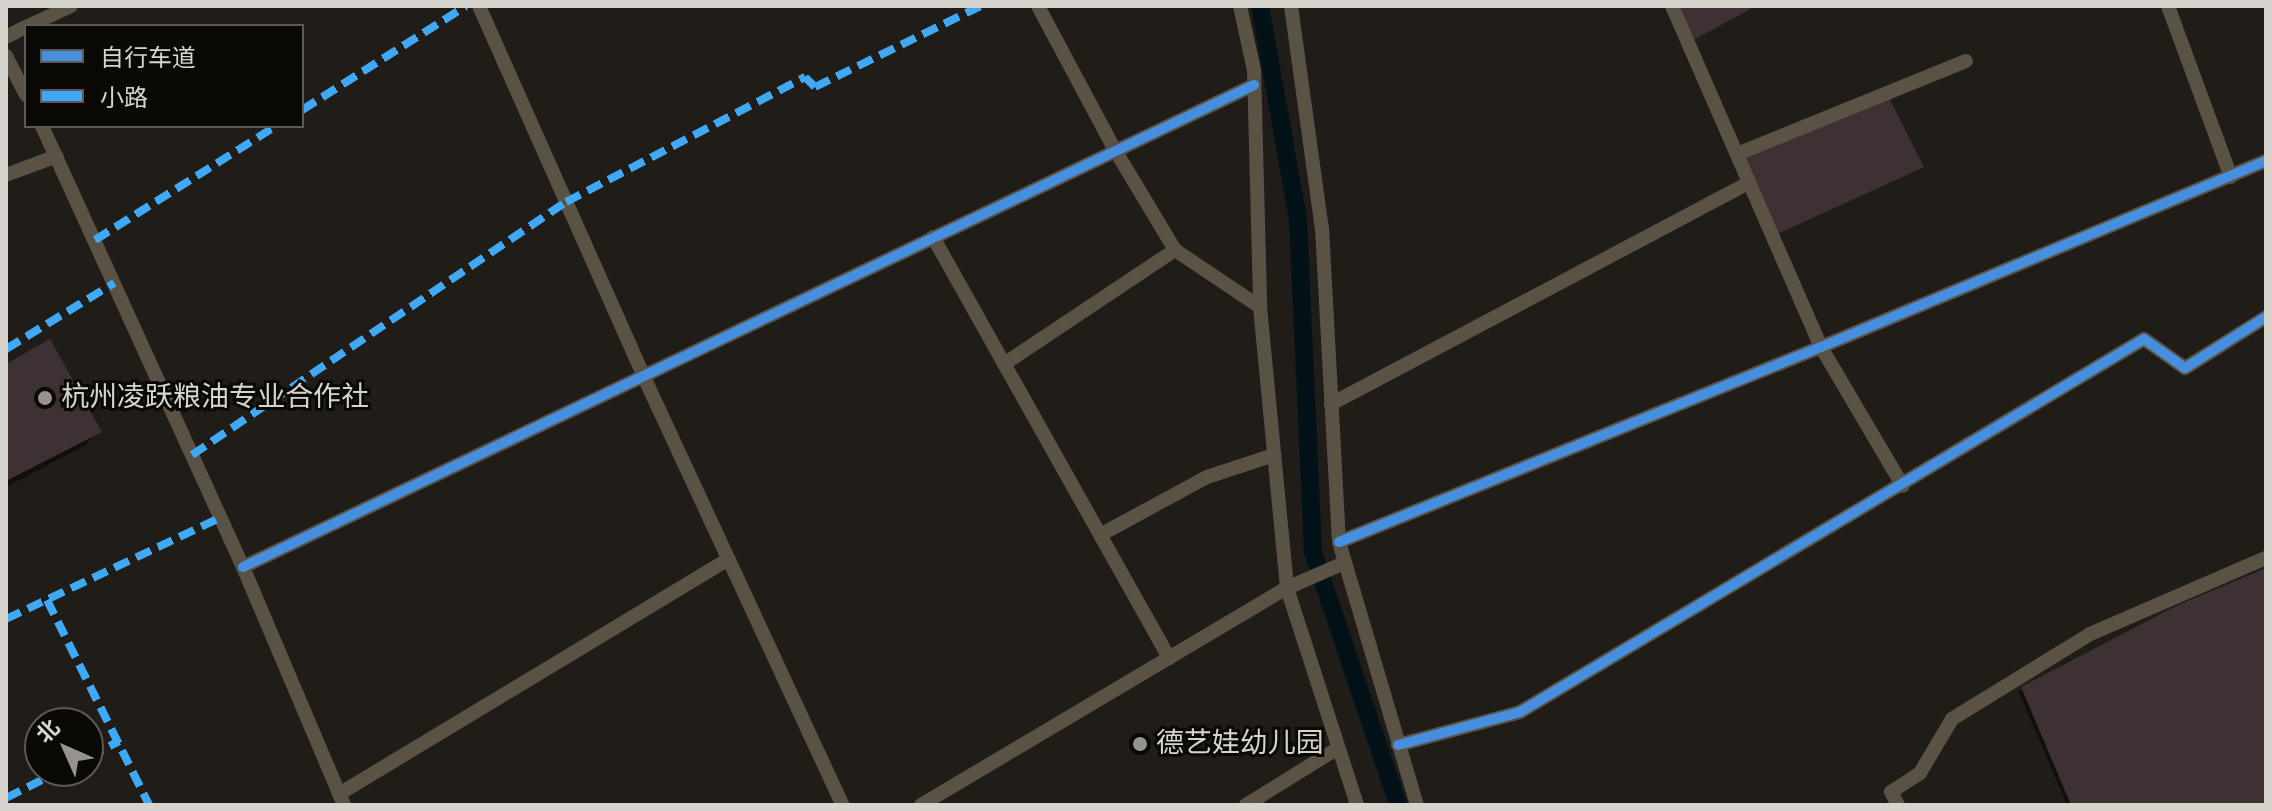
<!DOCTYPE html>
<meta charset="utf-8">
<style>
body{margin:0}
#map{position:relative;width:2272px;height:811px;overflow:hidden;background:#201d18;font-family:"Alegreya Sans","Noto Sans SC",sans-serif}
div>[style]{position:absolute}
.shadow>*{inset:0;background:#0007}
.canal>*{height:18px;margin:-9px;padding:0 9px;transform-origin:9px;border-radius:9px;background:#031119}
.building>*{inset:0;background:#3e3134}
.street>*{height:14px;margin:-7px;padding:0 7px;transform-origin:7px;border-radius:7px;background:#5b5246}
.quiet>*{height:8px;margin-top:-4px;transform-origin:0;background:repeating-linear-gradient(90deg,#3fa9f5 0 16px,transparent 0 24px)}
.cycleway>*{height:10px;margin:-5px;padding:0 5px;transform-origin:5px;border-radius:5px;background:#468fdf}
.dots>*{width:22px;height:22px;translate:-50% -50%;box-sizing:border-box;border:4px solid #0b0905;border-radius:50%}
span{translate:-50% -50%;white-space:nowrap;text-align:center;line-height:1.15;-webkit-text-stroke:6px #0b0905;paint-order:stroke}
.poi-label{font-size:28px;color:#d7d4ce}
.left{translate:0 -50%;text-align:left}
.frame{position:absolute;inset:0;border:8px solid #d7d4ce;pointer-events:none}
.legend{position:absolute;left:24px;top:24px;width:280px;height:104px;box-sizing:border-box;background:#0b0905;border:2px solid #5d5a55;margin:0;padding:10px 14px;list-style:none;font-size:24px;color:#d7d4ce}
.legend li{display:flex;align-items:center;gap:16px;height:40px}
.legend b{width:40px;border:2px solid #5d5a55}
.north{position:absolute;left:24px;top:707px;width:80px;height:80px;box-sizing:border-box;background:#0b0905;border:2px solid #5d5a55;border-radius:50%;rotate:315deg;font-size:22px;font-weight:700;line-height:32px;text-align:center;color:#d7d4ce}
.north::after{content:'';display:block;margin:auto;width:28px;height:36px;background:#97948e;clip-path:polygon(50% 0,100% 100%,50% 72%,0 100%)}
</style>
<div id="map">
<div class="shadow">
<div style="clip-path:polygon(6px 366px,99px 431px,84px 446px,6px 487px)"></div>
<div style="clip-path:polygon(2266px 570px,2266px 805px,2067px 805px,2019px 692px)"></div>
</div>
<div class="canal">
<div style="left:1260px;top:6px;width:217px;rotate:79.9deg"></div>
<div style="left:1298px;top:220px;width:332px;rotate:87.4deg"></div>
<div style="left:1313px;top:552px;width:267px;rotate:71.4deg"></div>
</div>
<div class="building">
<div style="clip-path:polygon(1672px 6px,1756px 6px,1688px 43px)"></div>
<div style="clip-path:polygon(1887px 94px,1924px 167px,1773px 236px,1737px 154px)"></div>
<div style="clip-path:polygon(50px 339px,102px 432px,6px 481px,6px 364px)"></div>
<div style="clip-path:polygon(2266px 568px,2266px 805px,2071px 805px,2021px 687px,2176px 606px)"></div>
</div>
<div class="street">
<div style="left:479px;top:6px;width:404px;rotate:66deg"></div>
<div style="left:643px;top:375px;width:474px;rotate:65.1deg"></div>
<div style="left:1038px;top:6px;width:163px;rotate:61.9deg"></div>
<div style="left:1115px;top:150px;width:117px;rotate:59deg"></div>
<div style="left:1175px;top:250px;width:102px;rotate:33.8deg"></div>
<div style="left:1240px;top:6px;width:66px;rotate:77.7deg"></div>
<div style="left:1254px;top:70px;width:237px;rotate:88.5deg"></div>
<div style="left:1260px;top:307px;width:282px;rotate:84.5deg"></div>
<div style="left:1287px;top:588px;width:228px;rotate:72.1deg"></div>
<div style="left:1291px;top:6px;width:224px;rotate:82.1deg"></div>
<div style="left:1322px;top:228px;width:314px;rotate:86.9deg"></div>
<div style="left:1339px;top:542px;width:274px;rotate:73.5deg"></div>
<div style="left:1672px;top:6px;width:372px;rotate:66.4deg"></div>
<div style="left:1821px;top:347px;width:161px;rotate:59.5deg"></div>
<div style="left:2168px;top:6px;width:182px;rotate:69.8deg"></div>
<div style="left:28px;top:26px;width:47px;rotate:-24.9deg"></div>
<div style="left:6px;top:37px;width:22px;rotate:-27deg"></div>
<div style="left:6px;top:56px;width:44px;rotate:62.9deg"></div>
<div style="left:42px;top:126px;width:485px;rotate:65.5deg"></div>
<div style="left:243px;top:567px;width:259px;rotate:67deg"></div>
<div style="left:1737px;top:154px;width:247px;rotate:-22.1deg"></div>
<div style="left:6px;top:175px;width:54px;rotate:-20.4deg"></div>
<div style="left:933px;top:237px;width:483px;rotate:60.7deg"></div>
<div style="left:1004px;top:364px;width:206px;rotate:-33.7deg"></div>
<div style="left:1331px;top:404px;width:473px;rotate:-27.9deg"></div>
<div style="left:1100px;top:535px;width:122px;rotate:-28.5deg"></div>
<div style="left:1207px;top:477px;width:71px;rotate:-18.2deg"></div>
<div style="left:1339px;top:542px;width:520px;rotate:-22.03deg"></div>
<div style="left:1821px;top:347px;width:482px;rotate:-22.7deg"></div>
<div style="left:243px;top:567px;width:1120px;rotate:-25.49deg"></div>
<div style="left:1398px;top:745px;width:126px;rotate:-15.1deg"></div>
<div style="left:1520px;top:712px;width:727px;rotate:-30.87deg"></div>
<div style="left:2144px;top:339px;width:50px;rotate:35.3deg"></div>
<div style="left:2185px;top:368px;width:96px;rotate:-32.2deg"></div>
<div style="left:339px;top:794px;width:455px;rotate:-31.1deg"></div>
<div style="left:921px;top:805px;width:425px;rotate:-30.7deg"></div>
<div style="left:1287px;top:588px;width:62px;rotate:-23.7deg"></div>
<div style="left:1246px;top:805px;width:108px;rotate:-31.8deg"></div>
<div style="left:1898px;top:805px;width:15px;rotate:-118deg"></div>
<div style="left:1891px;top:792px;width:35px;rotate:-33deg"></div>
<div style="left:1920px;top:773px;width:63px;rotate:-59.3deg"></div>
<div style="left:1952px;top:719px;width:162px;rotate:-31.6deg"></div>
<div style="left:2090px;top:634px;width:192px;rotate:-23.4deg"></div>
</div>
<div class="quiet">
<div style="left:302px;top:110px;width:194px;rotate:-32.4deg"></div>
<div style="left:95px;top:240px;width:214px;rotate:-32.2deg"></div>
<div style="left:6px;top:349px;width:127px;rotate:-31.4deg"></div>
<div style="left:192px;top:455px;width:452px;rotate:-34.1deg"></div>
<div style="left:566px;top:202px;width:270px;rotate:-27.6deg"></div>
<div style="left:805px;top:77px;width:14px;rotate:45deg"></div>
<div style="left:815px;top:87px;width:184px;rotate:-26.1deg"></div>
<div style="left:47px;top:600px;width:229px;rotate:63.5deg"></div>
<div style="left:6px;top:619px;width:237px;rotate:-25.3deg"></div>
<div style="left:88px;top:757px;width:35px;rotate:-27deg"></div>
<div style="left:6px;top:798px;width:60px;rotate:-26.6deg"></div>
</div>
<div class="cycleway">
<div style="left:1339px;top:542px;width:520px;rotate:-22.03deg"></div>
<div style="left:1821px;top:347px;width:482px;rotate:-22.7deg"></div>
<div style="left:243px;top:567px;width:1120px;rotate:-25.49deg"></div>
<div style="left:1398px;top:745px;width:126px;rotate:-15.1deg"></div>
<div style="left:1520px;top:712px;width:727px;rotate:-30.87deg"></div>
<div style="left:2144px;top:339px;width:50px;rotate:35.3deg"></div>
<div style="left:2185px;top:368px;width:96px;rotate:-32.2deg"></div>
</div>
<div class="dots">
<div style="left:45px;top:398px;background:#97948e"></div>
<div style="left:1140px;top:744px;background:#97948e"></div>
</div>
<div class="poi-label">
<span class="left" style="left:61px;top:398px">杭州凌跃粮油专业合作社</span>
<span class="left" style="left:1156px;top:744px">德艺娃幼儿园</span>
</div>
<div class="frame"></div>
<ul class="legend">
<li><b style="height:10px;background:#468fdf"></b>自行车道</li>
<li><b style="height:10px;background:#3fa9f5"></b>小路</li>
</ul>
<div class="north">北</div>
</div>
